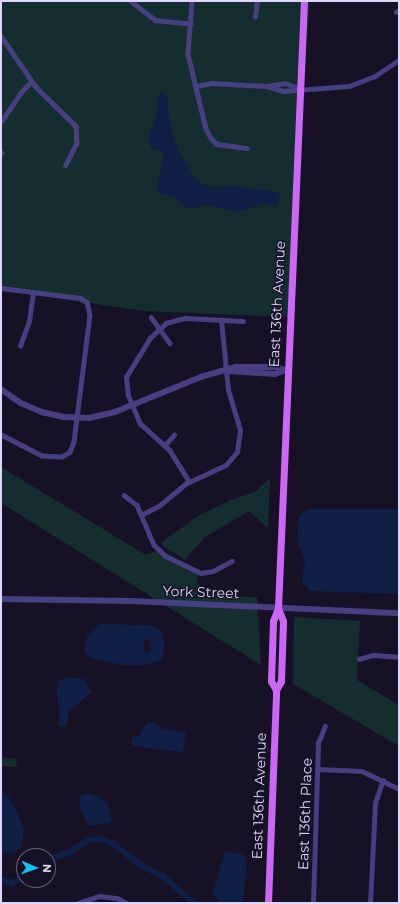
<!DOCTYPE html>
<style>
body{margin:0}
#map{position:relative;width:400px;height:904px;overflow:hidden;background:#161125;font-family:Montserrat,sans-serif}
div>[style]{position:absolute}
.green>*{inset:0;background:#142e2f}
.water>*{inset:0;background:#101f45}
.canal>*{height:5.5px;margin:-2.75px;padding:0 2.75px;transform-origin:2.75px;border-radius:2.75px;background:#101f45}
.minor>*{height:4.5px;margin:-2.25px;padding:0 2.25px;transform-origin:2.25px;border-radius:2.25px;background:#473f81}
.tertiary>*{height:5.5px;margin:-2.75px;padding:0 2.75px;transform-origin:2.75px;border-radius:2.75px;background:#473f81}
.primary>*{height:7px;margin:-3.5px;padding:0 3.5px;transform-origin:3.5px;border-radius:3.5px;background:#cb67f4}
span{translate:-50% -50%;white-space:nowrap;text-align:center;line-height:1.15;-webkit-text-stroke:3px #161125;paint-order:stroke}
.street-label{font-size:14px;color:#dfd8fc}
.frame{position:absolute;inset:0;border:2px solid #dfd8fc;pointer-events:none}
.north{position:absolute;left:16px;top:848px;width:40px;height:40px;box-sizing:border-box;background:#161125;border:1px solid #66617b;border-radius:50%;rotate:92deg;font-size:11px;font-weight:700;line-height:16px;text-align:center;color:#dfd8fc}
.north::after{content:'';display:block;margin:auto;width:14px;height:18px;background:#12c6ee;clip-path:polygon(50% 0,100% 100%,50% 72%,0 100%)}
</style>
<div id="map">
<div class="green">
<div style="clip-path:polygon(1px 1px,310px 1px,288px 317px,144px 311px,1px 290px)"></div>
<div style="clip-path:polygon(1px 467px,141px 552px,146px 555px,158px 550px,197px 572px,198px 585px,217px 596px,257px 597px,261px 665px,1px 503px)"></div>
<div style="clip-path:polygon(268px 480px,270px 480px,268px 528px,249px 511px,205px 537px,185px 560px,163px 546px,162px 542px,198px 516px,233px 499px,255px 492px)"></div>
<div style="clip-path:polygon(294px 617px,360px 621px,357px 680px,399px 705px,399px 746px,293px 684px)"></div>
<div style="clip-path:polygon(1px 757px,17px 759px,16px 767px,1px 766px)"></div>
</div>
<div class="water">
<div style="clip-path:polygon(160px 93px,165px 94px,168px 101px,169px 120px,178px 150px,196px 180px,210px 187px,236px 186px,277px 192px,280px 195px,278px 208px,266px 203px,237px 212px,206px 205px,189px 209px,184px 207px,177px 198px,156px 192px,164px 155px,160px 150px,151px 148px,148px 137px,157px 114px,157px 96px)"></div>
<div style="clip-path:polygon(308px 509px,399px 509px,399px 594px,310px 591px,302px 582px,305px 561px,297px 539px,299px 517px)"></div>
<div style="clip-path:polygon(evenodd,100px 624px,147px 625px,161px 630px,165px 643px,162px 660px,145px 665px,122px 665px,89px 657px,85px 651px,87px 636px,100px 624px,145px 640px,151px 641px,151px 651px,145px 652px,143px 647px,145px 640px)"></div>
<div style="clip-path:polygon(66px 677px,84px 679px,92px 692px,68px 712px,67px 725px,62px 727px,58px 725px,60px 712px,57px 699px,57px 682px)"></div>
<div style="clip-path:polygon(147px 723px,155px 723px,162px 729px,186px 732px,183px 752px,132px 746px,132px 738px,140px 735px)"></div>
<div style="clip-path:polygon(1px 791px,8px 796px,19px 816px,24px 831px,21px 847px,13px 853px,1px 852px)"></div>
<div style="clip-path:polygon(86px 793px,93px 794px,108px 804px,112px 820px,108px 823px,93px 826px,89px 825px,79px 807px,81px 796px)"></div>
<div style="clip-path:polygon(225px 852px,243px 853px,247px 866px,243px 903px,219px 903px,213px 892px)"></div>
</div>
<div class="canal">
<div style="left:48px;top:859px;width:24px;rotate:-17deg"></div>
<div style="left:71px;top:852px;width:21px;rotate:-35deg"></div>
<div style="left:88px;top:840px;width:12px;rotate:-5deg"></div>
<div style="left:100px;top:839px;width:13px;rotate:18deg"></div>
<div style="left:112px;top:843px;width:36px;rotate:37deg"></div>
<div style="left:141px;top:865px;width:25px;rotate:27deg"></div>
<div style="left:163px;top:876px;width:41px;rotate:41.1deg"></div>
<div style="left:1px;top:879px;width:12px;rotate:20deg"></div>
<div style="left:12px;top:883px;width:14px;rotate:-30deg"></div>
</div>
<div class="minor">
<div style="left:131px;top:1px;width:31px;rotate:38deg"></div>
<div style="left:155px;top:20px;width:36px;rotate:6deg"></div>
<div style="left:192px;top:1px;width:53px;rotate:94.3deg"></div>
<div style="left:188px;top:54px;width:77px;rotate:76.5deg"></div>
<div style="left:206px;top:129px;width:10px;rotate:61deg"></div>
<div style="left:211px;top:138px;width:8px;rotate:45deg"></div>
<div style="left:217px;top:144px;width:30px;rotate:8deg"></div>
<div style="left:396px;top:12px;width:4px;rotate:-34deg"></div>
<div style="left:255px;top:17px;width:16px;rotate:-83deg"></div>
<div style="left:1px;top:36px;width:62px;rotate:55.5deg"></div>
<div style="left:36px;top:87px;width:56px;rotate:44.3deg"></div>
<div style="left:76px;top:126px;width:17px;rotate:87deg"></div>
<div style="left:77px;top:143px;width:25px;rotate:117deg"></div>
<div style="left:197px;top:86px;width:14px;rotate:-12deg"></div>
<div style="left:211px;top:83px;width:56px;rotate:3.1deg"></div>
<div style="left:267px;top:86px;width:17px;rotate:17deg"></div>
<div style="left:283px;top:91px;width:66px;rotate:-4.3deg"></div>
<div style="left:349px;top:86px;width:28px;rotate:-21deg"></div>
<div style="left:375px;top:76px;width:29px;rotate:-34deg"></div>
<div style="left:267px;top:86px;width:18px;rotate:-9deg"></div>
<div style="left:285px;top:83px;width:15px;rotate:20deg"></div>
<div style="left:1px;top:122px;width:36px;rotate:-56deg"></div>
<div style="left:21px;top:92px;width:14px;rotate:-45deg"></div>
<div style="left:1px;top:152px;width:1px;rotate:45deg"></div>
<div style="left:1px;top:288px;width:80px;rotate:7.2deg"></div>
<div style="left:80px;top:298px;width:8px;rotate:30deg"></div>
<div style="left:87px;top:302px;width:13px;rotate:77deg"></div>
<div style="left:90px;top:315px;width:128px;rotate:97.2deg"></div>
<div style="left:74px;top:442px;width:11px;rotate:112deg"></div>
<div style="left:70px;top:452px;width:9px;rotate:148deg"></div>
<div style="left:62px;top:457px;width:20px;rotate:-177deg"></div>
<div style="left:42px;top:456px;width:46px;rotate:-152.9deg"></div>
<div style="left:151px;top:317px;width:32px;rotate:54deg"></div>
<div style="left:20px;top:346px;width:27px;rotate:-70deg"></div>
<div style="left:29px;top:321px;width:29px;rotate:-82deg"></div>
<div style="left:164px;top:446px;width:15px;rotate:-48deg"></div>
<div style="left:189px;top:482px;width:36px;rotate:-122deg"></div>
<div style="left:170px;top:451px;width:40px;rotate:-138deg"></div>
<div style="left:140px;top:424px;width:30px;rotate:-113deg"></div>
<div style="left:128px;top:396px;width:19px;rotate:-96deg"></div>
<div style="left:126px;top:377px;width:46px;rotate:-58.4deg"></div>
<div style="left:150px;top:338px;width:22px;rotate:-43deg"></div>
<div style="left:166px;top:323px;width:20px;rotate:-15deg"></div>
<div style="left:185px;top:318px;width:58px;rotate:3deg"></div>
<div style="left:124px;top:495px;width:16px;rotate:38deg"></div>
<div style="left:137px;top:505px;width:43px;rotate:67deg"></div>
<div style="left:154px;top:545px;width:16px;rotate:43deg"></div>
<div style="left:166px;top:556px;width:39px;rotate:26deg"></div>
<div style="left:201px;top:573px;width:12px;rotate:-9deg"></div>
<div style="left:213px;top:571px;width:21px;rotate:-28deg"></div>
<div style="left:143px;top:514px;width:18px;rotate:-27deg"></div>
<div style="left:159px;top:506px;width:34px;rotate:-40deg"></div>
<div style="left:185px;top:484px;width:45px;rotate:-24.9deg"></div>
<div style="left:226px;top:465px;width:17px;rotate:-50deg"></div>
<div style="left:237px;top:452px;width:22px;rotate:-82deg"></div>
<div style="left:240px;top:430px;width:42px;rotate:-106.7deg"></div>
<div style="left:228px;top:390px;width:70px;rotate:-95.7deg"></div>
<div style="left:359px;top:659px;width:15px;rotate:-16deg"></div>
<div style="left:373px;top:655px;width:26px;rotate:4deg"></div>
<div style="left:317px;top:769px;width:45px;rotate:2.5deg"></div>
<div style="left:362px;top:771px;width:41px;rotate:25.9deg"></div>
<div style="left:78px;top:903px;width:23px;rotate:-18deg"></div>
<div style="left:100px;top:896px;width:17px;rotate:7deg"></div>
<div style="left:117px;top:898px;width:11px;rotate:27deg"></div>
<div style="left:313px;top:903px;width:160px;rotate:-88.2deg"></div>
<div style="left:318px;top:743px;width:18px;rotate:-68deg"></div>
<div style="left:370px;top:903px;width:100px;rotate:-87.1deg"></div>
<div style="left:375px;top:803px;width:24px;rotate:-71deg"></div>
</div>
<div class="tertiary">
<div style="left:228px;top:371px;width:47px;rotate:3.7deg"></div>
<div style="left:275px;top:374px;width:12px;rotate:-20deg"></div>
<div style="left:1px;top:389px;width:24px;rotate:35deg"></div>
<div style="left:21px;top:403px;width:23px;rotate:23deg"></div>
<div style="left:42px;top:412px;width:23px;rotate:13deg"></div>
<div style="left:64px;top:417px;width:25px;rotate:2deg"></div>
<div style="left:89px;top:418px;width:27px;rotate:-13deg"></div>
<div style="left:115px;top:412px;width:93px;rotate:-22.1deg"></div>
<div style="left:201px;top:377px;width:36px;rotate:-16deg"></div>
<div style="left:236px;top:367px;width:40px"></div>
<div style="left:276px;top:367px;width:10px;rotate:17deg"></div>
<div style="left:1px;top:599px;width:130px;rotate:0.9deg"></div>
<div style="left:131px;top:601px;width:268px;rotate:2.6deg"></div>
</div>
<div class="primary">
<div style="left:276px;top:690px;width:10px;rotate:-119deg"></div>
<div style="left:271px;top:681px;width:60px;rotate:-88.1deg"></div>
<div style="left:273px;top:621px;width:14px;rotate:-69deg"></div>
<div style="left:278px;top:608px;width:608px;rotate:-87.55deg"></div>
<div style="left:268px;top:903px;width:213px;rotate:-87.8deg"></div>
<div style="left:276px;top:690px;width:10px;rotate:-61deg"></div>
<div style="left:281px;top:681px;width:60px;rotate:-88.1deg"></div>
<div style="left:283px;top:621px;width:14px;rotate:-111deg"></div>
</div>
<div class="street-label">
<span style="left:277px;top:304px;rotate:-87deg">East 136th Avenue</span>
<span style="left:201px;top:592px;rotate:2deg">York Street</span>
<span style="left:259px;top:796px;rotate:-88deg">East 136th Avenue</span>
<span style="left:305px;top:814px;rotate:-88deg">East 136th Place</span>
</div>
<div class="frame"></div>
<div class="north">N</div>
</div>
